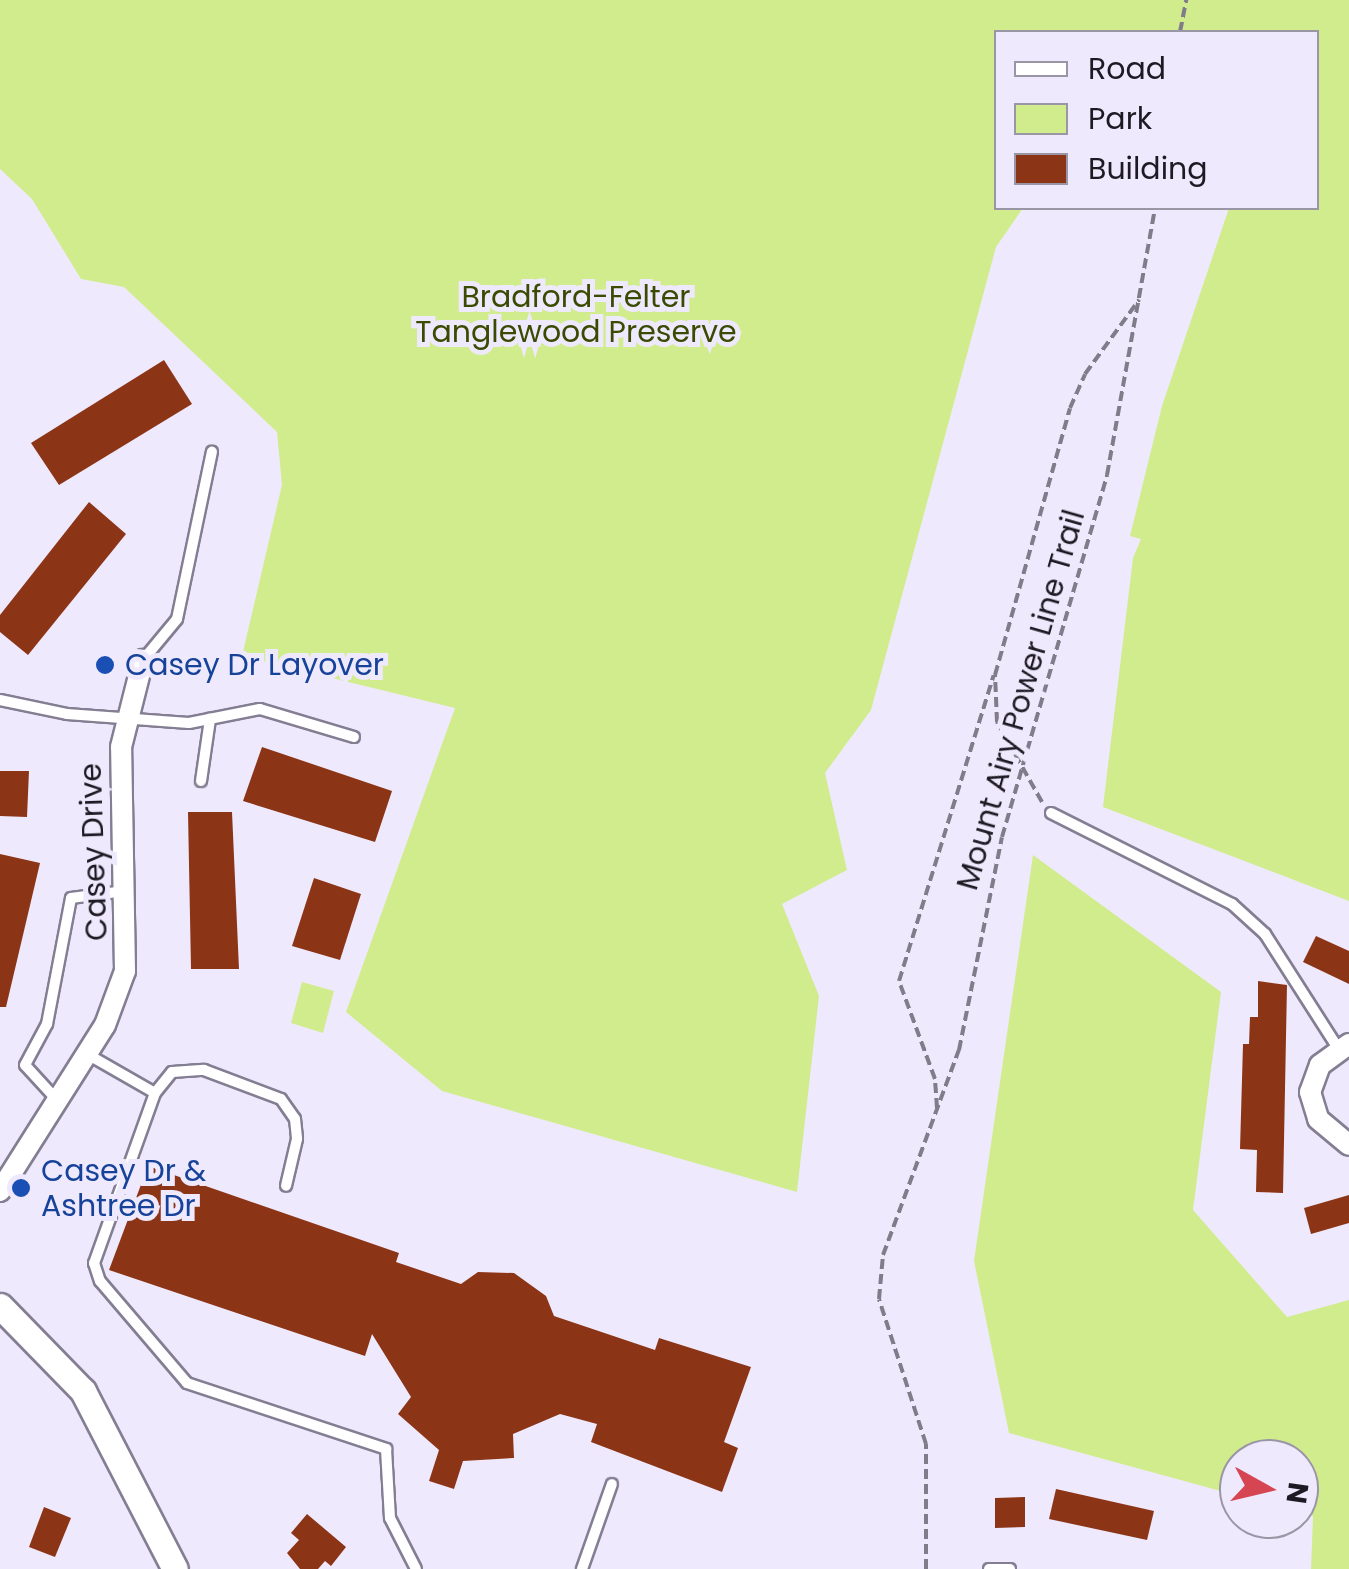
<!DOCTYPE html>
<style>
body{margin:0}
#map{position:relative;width:1349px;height:1569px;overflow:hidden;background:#efe9fd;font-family:Poppins,sans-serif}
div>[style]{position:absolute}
.green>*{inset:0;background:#d1ec8d}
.building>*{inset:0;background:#8c3516}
.path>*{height:4px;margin-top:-2px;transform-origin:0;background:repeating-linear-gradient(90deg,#807c8a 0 10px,transparent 0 15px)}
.roads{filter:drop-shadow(2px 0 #847e93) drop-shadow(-2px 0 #847e93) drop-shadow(0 2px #847e93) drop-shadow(0 -2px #847e93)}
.service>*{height:10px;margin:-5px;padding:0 5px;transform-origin:5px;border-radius:5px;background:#fff}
.minor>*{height:20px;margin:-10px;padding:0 10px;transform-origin:10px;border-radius:10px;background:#fff}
.tertiary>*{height:25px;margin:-12.5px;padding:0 12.5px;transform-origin:12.5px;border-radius:12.5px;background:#fff}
.dots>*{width:28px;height:28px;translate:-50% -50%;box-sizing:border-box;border:5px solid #efe9fd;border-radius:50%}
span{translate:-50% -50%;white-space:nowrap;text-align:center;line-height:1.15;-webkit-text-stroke:10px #efe9fd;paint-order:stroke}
.park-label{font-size:30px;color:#3a4a00}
.transit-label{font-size:30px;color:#164399}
.left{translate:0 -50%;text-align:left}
.street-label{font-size:30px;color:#1d1a23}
.legend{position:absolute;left:994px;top:30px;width:325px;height:180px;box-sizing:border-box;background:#efe9fd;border:2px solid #9b96a6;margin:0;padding:12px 18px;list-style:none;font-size:30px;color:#1d1a23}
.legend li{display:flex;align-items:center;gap:20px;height:50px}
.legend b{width:50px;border:2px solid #9b96a6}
.north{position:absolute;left:1219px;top:1439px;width:100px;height:100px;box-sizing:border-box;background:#efe9fd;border:2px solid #9b96a6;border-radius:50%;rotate:98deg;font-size:28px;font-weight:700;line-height:40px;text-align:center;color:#1d1a23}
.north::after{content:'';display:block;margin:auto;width:35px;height:45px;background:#d64652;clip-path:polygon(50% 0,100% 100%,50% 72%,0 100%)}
</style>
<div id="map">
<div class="green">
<div style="clip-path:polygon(0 0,1349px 0,1349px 901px,1103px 807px,1133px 558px,1141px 539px,1130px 536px,1162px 406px,1229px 208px,1316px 208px,1316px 32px,996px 32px,996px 208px,1023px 208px,996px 247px,871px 710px,825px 773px,847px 870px,782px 904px,819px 996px,797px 1192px,442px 1091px,346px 1012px,455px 708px,242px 656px,282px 485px,277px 432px,124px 287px,81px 279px,32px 199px,0 169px)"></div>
<div style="clip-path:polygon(1033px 855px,1221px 992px,1193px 1210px,1287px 1317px,1349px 1300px,1349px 1569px,1311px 1569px,1313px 1516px,1299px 1512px,1299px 1459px,1239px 1459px,1239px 1496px,1009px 1433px,974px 1261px)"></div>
<div style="clip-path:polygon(302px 982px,334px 991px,323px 1033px,291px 1023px)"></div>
</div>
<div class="building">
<div style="clip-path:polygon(164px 360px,192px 404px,59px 485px,31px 443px)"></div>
<div style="clip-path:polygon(89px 502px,126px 534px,28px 655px,0 632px,0 615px)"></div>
<div style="clip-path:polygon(262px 747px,392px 791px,375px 842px,243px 801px)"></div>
<div style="clip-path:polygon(0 771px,29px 771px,27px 817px,0 816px)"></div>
<div style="clip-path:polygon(188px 812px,232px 812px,239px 969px,191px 969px)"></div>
<div style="clip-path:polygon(0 854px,40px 863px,6px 1007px,0 1007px)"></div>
<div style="clip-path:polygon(314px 878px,361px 894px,340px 960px,292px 946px)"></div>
<div style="clip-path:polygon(1316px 936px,1349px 951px,1349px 984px,1303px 962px)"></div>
<div style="clip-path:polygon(1258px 981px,1287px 985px,1283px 1193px,1256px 1192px,1257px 1150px,1240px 1149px,1243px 1044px,1249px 1044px,1250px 1017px,1258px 1017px)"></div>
<div style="clip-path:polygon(148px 1166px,399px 1253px,396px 1262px,461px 1284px,478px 1272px,514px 1273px,546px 1296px,554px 1316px,655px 1350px,659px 1338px,751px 1367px,724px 1442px,738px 1448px,722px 1492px,591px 1442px,597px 1424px,560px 1414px,513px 1434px,514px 1458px,463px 1461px,454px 1489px,429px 1481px,439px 1450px,398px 1414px,411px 1397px,372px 1334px,365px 1356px,109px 1270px)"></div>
<div style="clip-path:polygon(1349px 1195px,1349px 1223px,1311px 1234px,1304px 1208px)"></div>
<div style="clip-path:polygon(1056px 1489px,1154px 1511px,1147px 1540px,1049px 1519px)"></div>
<div style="clip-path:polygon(1025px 1497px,1025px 1527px,995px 1528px,995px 1498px)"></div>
<div style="clip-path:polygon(44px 1507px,71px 1518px,55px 1557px,29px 1547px)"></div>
<div style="clip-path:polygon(307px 1514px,346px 1547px,331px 1566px,325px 1561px,318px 1569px,300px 1569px,287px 1553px,299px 1540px,291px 1533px)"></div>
</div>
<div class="path">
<div style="left:1180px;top:32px;width:33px;rotate:-79deg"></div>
<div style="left:1042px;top:802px;width:92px;rotate:-119.4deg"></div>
<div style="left:997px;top:722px;width:47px;rotate:-92.4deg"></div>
<div style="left:995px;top:675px;width:277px;rotate:-74.3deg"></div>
<div style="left:1070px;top:408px;width:37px;rotate:-66deg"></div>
<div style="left:1085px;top:374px;width:92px;rotate:-53.9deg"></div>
<div style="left:937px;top:1108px;width:29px;rotate:-94deg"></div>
<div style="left:935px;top:1079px;width:104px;rotate:-110.2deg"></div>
<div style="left:899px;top:981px;width:320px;rotate:-72.8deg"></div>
<div style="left:926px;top:1569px;width:125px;rotate:-90deg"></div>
<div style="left:926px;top:1444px;width:152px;rotate:-108deg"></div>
<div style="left:879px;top:1299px;width:44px;rotate:-84.8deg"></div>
<div style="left:883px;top:1255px;width:219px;rotate:-69.7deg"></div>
<div style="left:959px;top:1050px;width:217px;rotate:-78.6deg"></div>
<div style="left:1002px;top:837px;width:377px;rotate:-73.8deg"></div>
<div style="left:1107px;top:475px;width:271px;rotate:-79.8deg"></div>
</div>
<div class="roads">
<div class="service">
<div style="left:143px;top:660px;width:53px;rotate:-50.3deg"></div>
<div style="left:177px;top:619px;width:171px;rotate:-78.2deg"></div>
<div style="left:0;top:700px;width:68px;rotate:11.8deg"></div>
<div style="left:67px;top:714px;width:122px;rotate:4.2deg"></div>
<div style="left:189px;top:723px;width:72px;rotate:-11.2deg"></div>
<div style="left:260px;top:709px;width:98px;rotate:16.6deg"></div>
<div style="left:201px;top:781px;width:63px;rotate:-81.7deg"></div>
<div style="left:1051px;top:813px;width:203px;rotate:26.7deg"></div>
<div style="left:1232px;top:904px;width:45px;rotate:42.3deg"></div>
<div style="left:1265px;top:934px;width:135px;rotate:57.4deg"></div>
<div style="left:87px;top:1054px;width:78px;rotate:29.8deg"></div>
<div style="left:155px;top:1093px;width:181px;rotate:109.7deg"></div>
<div style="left:94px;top:1263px;width:19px;rotate:72deg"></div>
<div style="left:100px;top:1281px;width:134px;rotate:49.5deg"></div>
<div style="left:187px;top:1383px;width:210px;rotate:18.3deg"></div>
<div style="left:386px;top:1449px;width:69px;rotate:86.7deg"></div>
<div style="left:390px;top:1518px;width:57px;rotate:63deg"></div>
<div style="left:155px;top:1093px;width:27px;rotate:-51deg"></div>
<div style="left:172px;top:1072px;width:32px;rotate:-4deg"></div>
<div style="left:204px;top:1070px;width:82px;rotate:20.6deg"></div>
<div style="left:281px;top:1099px;width:24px;rotate:55deg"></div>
<div style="left:295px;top:1119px;width:20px;rotate:84deg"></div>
<div style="left:297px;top:1139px;width:48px;rotate:103.2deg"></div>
<div style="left:57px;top:1100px;width:47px;rotate:-132.4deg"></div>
<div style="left:25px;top:1065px;width:47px;rotate:-61.8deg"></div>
<div style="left:47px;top:1024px;width:128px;rotate:-79.2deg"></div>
<div style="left:71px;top:898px;width:54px;rotate:-7.4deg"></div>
<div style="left:582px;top:1569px;width:90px;rotate:-70.6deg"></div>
<div style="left:989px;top:1569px;width:21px"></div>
</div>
<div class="minor">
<div style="left:1349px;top:1044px;width:36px;rotate:144deg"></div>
<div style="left:1320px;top:1065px;width:29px;rotate:110deg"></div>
<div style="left:1310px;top:1092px;width:28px;rotate:73deg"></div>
<div style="left:1318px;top:1119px;width:40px;rotate:40deg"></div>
<div style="left:0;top:1191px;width:196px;rotate:-57.7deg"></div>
<div style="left:105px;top:1025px;width:58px;rotate:-69.7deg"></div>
<div style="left:125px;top:971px;width:224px;rotate:-91deg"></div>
<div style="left:121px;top:747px;width:90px;rotate:-75.8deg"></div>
</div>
<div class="tertiary">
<div style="left:0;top:1306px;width:119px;rotate:45.7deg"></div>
<div style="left:83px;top:1391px;width:200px;rotate:62.7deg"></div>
</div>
</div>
<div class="dots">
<div style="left:105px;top:665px;background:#1a4fb4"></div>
<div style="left:21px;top:1188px;background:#1a4fb4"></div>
</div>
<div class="park-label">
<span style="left:576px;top:314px">Bradford-Felter<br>Tanglewood Preserve</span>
</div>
<div class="transit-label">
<span class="left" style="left:125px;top:665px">Casey Dr Layover</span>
<span class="left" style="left:41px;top:1188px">Casey Dr &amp;<br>Ashtree Dr</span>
</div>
<div class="street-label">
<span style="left:1021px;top:700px;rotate:-74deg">Mount Airy Power Line Trail</span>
<span style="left:94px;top:852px;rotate:-92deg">Casey Drive</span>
</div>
<ul class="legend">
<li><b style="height:12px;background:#fff"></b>Road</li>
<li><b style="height:28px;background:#d1ec8d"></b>Park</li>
<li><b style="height:28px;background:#8c3516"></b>Building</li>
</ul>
<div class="north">N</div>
</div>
